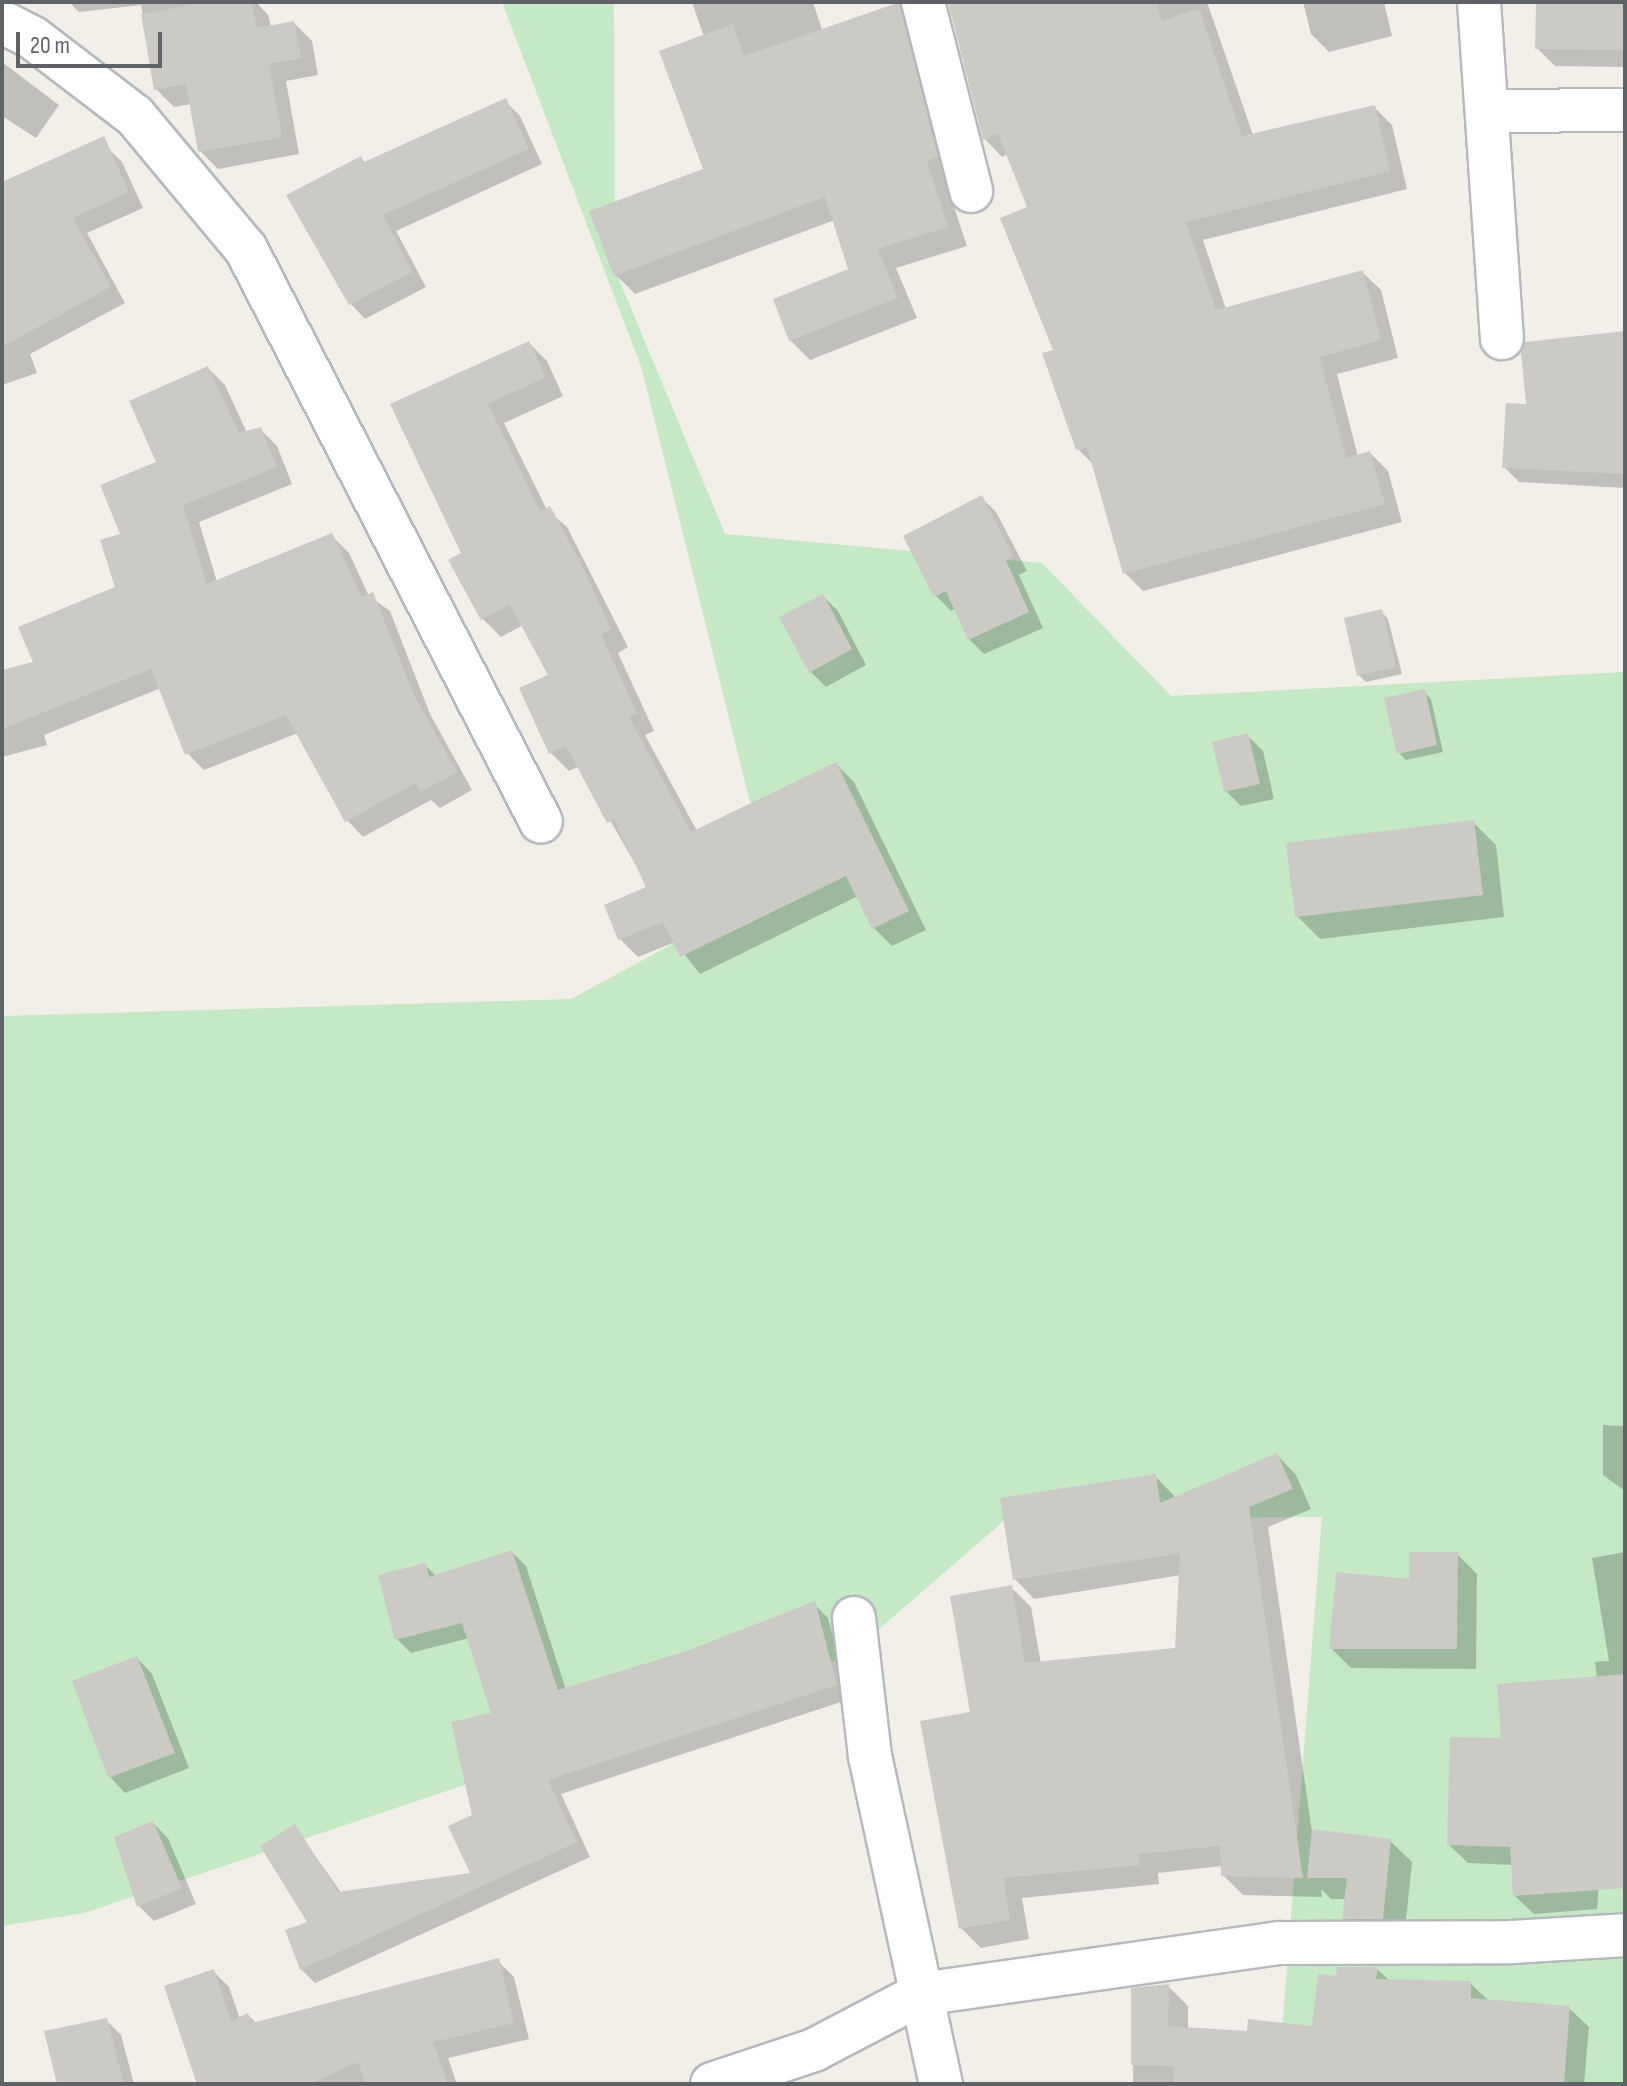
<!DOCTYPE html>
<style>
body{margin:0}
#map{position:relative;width:1627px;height:2086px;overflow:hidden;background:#f1efe8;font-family:"Sofia Sans Condensed",sans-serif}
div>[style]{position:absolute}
.green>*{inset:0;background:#c5e8c5}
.shadow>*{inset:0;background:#0003}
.building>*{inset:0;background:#cccac5}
.roads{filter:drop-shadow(2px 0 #b5b8bc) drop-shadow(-2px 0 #b5b8bc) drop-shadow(0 2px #b5b8bc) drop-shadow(0 -2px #b5b8bc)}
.street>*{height:42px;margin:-21px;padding:0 21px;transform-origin:21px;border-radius:21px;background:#fff}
span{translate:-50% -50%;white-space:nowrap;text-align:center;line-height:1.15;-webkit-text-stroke:6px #fff;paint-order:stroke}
.frame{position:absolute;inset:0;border:4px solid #5f6368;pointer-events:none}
.scale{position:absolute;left:16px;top:32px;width:146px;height:36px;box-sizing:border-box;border:4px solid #5f6368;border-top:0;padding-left:10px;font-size:24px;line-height:28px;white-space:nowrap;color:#5f6368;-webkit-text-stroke:6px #fff;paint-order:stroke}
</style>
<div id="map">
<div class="green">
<div style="clip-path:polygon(502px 2px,614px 2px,615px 270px,725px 534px,1042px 563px,1171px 696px,1625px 672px,1625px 2084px,1278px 2084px,1322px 1517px,1006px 1519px,848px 1656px,84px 1913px,2px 1926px,2px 1016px,571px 999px,772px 890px,642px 369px)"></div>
</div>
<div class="shadow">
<div style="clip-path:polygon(69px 2px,256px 2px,268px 15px,271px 27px,294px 23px,312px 41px,318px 75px,286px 81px,299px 154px,218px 169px,200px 151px,192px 104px,174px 107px,156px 89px,141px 5px,79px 12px)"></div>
<div style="clip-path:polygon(692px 2px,813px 2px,822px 30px,900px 12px,919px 31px,956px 176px,945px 180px,967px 246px,896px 268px,917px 318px,810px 360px,790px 340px,850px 270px,835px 220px,635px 294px,615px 274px,706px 170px,704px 37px)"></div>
<div style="clip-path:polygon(949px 2px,1207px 2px,1253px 135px,1374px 107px,1392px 125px,1407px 189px,1203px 240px,1226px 309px,1363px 273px,1381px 290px,1398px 358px,1337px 374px,1358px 457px,1370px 453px,1388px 471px,1402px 522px,1143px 591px,1125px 573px,1095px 466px,1078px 449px,1029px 208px,1008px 154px,1002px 157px,985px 139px)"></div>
<div style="clip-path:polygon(1303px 2px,1384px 2px,1392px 36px,1329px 52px,1311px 34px)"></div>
<div style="clip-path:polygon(1538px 2px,1625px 2px,1625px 67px,1555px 66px,1537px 48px)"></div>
<div style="clip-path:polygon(2px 62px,59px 105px,36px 138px,2px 116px)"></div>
<div style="clip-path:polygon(505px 101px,520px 116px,542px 164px,396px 231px,426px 287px,365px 319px,350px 303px,360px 158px,366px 163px)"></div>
<div style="clip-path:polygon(107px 147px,122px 162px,143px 208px,87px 233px,125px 303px,30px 354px,37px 373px,2px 385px,2px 188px)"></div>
<div style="clip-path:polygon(529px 343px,547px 361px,563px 396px,504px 423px,547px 510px,567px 527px,628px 647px,618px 653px,654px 731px,645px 735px,697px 831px,836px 764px,854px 782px,926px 930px,892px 946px,874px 928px,858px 896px,700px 974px,675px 942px,638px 957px,620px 939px,607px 906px,649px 888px,579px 766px,569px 771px,551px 753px,550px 676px,523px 625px,501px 637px,483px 619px,464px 554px,392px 405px)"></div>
<div style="clip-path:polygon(208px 368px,225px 385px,247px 433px,260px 429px,277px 446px,292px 484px,199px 522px,217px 582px,332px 536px,349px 553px,369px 596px,390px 611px,430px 714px,472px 790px,440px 808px,431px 800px,363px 837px,347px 820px,298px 733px,204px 770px,187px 753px,161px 688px,44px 735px,47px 745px,2px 757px,2px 673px,35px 663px,117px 588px,123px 535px)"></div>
<div style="clip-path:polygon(1625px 407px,1625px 488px,1519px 482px,1504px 467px)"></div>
<div style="clip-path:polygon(981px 497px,996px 512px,1027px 571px,1019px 575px,1043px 628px,984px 654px,969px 639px,956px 608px,951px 611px,936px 596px)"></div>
<div style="clip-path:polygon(823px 596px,838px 611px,866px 665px,826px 687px,811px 672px)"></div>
<div style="clip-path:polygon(1381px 611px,1388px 619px,1402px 674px,1366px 682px,1359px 675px)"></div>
<div style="clip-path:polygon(1424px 692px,1431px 699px,1443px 752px,1406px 760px,1399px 753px)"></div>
<div style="clip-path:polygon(1248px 736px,1263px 751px,1274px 799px,1241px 806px,1226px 791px)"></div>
<div style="clip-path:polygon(1473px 822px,1496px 845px,1504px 917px,1320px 939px,1297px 916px)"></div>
<div style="clip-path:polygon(1603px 1425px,1625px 1426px,1625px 1491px,1603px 1475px)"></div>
<div style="clip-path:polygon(1277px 1455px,1296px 1475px,1311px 1509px,1268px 1527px,1312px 1832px,1390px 1841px,1412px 1862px,1404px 1939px,1366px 1939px,1344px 1918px,1346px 1899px,1331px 1899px,1321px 1889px,1322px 1897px,1243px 1895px,1223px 1875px,1222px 1866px,1158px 1873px,1159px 1884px,1022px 1898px,1029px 1939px,981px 1948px,961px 1928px,973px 1713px,1011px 1587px,1031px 1607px,1041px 1664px,1177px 1650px,1181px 1575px,1034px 1599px,1015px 1579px,1155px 1476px,1176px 1498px)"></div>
<div style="clip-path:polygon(512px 1552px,526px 1566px,566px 1690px,687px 1653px,814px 1604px,828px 1618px,850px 1699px,561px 1794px,590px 1857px,315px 1983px,301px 1969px,310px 1923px,295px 1827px,342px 1894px,473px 1875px,474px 1816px,493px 1714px,469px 1638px,411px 1653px,397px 1639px,425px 1565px,437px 1577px)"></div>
<div style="clip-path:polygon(1625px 1552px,1625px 1791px,1607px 1790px,1597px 1909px,1534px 1914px,1515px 1896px,1513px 1865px,1468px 1863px,1449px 1845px,1504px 1740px,1597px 1678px,1595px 1662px,1609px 1661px,1592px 1558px)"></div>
<div style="clip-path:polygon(1457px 1554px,1477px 1574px,1476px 1669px,1351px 1668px,1331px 1648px,1411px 1581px)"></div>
<div style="clip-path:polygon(137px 1658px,152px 1674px,189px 1768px,125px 1793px,110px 1777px,74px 1682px)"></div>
<div style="clip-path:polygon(153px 1823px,168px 1838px,196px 1904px,154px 1921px,139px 1906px)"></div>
<div style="clip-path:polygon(498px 1961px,514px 1977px,529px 2039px,448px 2058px,457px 2084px,200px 2084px,214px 1972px,229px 1987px,240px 2019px,248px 2015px,257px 2024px)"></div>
<div style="clip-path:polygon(1377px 1969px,1390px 1981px,1470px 1983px,1489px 2001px,1569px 2008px,1589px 2027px,1584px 2084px,1133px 2084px,1133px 1990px,1168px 1986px,1188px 2006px,1188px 2029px,1249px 2034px,1314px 2028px,1338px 1978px)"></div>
<div style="clip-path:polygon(106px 2020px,121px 2035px,134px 2084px,59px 2084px)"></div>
</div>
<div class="building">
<div style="clip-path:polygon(209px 2px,252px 2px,257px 28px,294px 21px,301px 58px,269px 64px,282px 137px,198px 152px,186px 84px,154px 90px,141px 14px)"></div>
<div style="clip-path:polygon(900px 2px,938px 157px,927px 161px,948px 227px,878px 249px,898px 298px,789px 341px,773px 299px,848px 269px,825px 197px,614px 276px,589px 211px,703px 169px,659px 51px,733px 24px,744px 56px)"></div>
<div style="clip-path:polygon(948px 2px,1156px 2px,1162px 21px,1199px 8px,1242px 136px,1375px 105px,1390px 171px,1186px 222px,1216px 310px,1363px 270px,1381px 340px,1320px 357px,1346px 458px,1370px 451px,1385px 504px,1123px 574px,1087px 447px,1076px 450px,1042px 353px,1053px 350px,1000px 218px,1027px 207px,998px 134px,983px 140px)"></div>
<div style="clip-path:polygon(1536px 2px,1625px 2px,1625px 50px,1535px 49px)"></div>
<div style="clip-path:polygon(506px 98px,529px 149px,383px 215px,412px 272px,349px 305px,286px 195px,361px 156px,364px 162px)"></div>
<div style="clip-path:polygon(104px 136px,129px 192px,73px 218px,111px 287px,2px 347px,2px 182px)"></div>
<div style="clip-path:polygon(1625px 331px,1625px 474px,1502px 468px,1506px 403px,1526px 404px,1521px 352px,1525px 342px)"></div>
<div style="clip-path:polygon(529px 341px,546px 377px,488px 404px,540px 511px,550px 506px,582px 566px,611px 629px,601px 635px,637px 713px,629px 717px,691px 832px,836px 762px,909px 911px,872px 929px,846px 876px,680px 957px,663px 922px,618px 940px,604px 905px,646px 887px,614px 820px,607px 823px,566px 746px,549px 754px,519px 688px,548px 675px,510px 605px,481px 620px,448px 560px,461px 553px,390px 404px)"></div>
<div style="clip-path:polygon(208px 366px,239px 433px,261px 427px,277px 467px,183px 505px,207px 584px,332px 533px,362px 597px,373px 592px,414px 695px,457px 772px,421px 792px,416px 783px,345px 822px,286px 715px,185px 755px,151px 669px,2px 729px,2px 670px,33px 662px,18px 627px,115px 587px,100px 540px,120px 534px,100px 485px,156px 462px,129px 401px)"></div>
<div style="clip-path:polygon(982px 495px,1013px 556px,1006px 560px,1029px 612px,968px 640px,946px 591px,934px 597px,903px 536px)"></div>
<div style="clip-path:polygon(823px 594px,852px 649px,809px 673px,779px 617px)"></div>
<div style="clip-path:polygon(1382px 609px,1396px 667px,1357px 676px,1344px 618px)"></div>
<div style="clip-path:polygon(1425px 689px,1437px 745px,1397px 754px,1384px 698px)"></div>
<div style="clip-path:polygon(1248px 733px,1260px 784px,1224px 792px,1212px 742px)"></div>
<div style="clip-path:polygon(1474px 820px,1483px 895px,1295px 917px,1286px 843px)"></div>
<div style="clip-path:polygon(1277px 1453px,1293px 1489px,1249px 1507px,1303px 1878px,1221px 1876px,1220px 1846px,1139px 1854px,1140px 1865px,1004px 1878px,1010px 1920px,959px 1929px,920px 1721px,970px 1712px,950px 1596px,1012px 1585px,1025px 1663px,1175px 1648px,1180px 1553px,1013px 1580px,1000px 1498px,1156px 1474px,1160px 1503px)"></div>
<div style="clip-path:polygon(512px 1550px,558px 1690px,687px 1651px,815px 1601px,837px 1685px,548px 1780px,577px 1842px,300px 1970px,285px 1930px,307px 1922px,260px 1846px,295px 1824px,338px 1892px,470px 1873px,448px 1826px,472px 1815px,451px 1722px,491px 1713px,462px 1623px,395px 1640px,378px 1575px,426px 1563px,429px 1577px)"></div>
<div style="clip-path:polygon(1409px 1552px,1458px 1552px,1457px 1649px,1329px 1649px,1336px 1572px,1409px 1579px)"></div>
<div style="clip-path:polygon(137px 1656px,175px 1753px,108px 1778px,72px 1681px)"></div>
<div style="clip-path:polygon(1625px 1674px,1625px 1888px,1513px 1896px,1510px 1847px,1447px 1845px,1450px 1737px,1501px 1738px,1497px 1684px)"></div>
<div style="clip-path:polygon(153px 1821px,182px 1888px,137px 1907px,114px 1837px)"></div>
<div style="clip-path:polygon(1312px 1829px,1391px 1839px,1383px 1919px,1342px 1919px,1347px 1878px,1307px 1878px)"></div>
<div style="clip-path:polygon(499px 1958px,514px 2023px,433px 2042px,448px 2084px,366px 2084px,358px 2062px,310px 2084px,197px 2084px,164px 1986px,214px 1969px,231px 2021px,248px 2013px,252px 2023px)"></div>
<div style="clip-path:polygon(1337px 1967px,1378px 1967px,1376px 1979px,1471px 1981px,1471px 1998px,1570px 2006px,1564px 2084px,1173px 2084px,1174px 2066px,1131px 2065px,1131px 1988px,1169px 1984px,1168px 2026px,1247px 2031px,1248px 2019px,1312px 2026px,1318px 1974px,1336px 1976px)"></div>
<div style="clip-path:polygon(107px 2018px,124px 2084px,57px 2084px,44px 2031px)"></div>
</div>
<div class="roads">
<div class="street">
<div style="left:923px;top:2px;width:195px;rotate:75.7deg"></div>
<div style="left:1479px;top:2px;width:337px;rotate:86.1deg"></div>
<div style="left:2px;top:22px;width:35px;rotate:27deg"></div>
<div style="left:33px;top:38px;width:128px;rotate:37.4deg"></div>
<div style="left:135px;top:116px;width:173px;rotate:50.2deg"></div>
<div style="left:246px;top:249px;width:644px;rotate:62.76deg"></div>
<div style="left:1489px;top:111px;width:136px;rotate:-0.4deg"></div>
<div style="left:854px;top:1618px;width:139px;rotate:83.4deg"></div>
<div style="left:870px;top:1756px;width:336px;rotate:77.8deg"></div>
<div style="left:712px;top:2084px;width:108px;rotate:-18.4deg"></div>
<div style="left:814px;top:2050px;width:121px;rotate:-27.6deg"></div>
<div style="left:921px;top:1994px;width:362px;rotate:-8.1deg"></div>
<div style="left:1279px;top:1943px;width:233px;rotate:-0.2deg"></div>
<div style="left:1512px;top:1942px;width:113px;rotate:-3.5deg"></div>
</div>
</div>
<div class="frame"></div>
<div class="scale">20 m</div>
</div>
